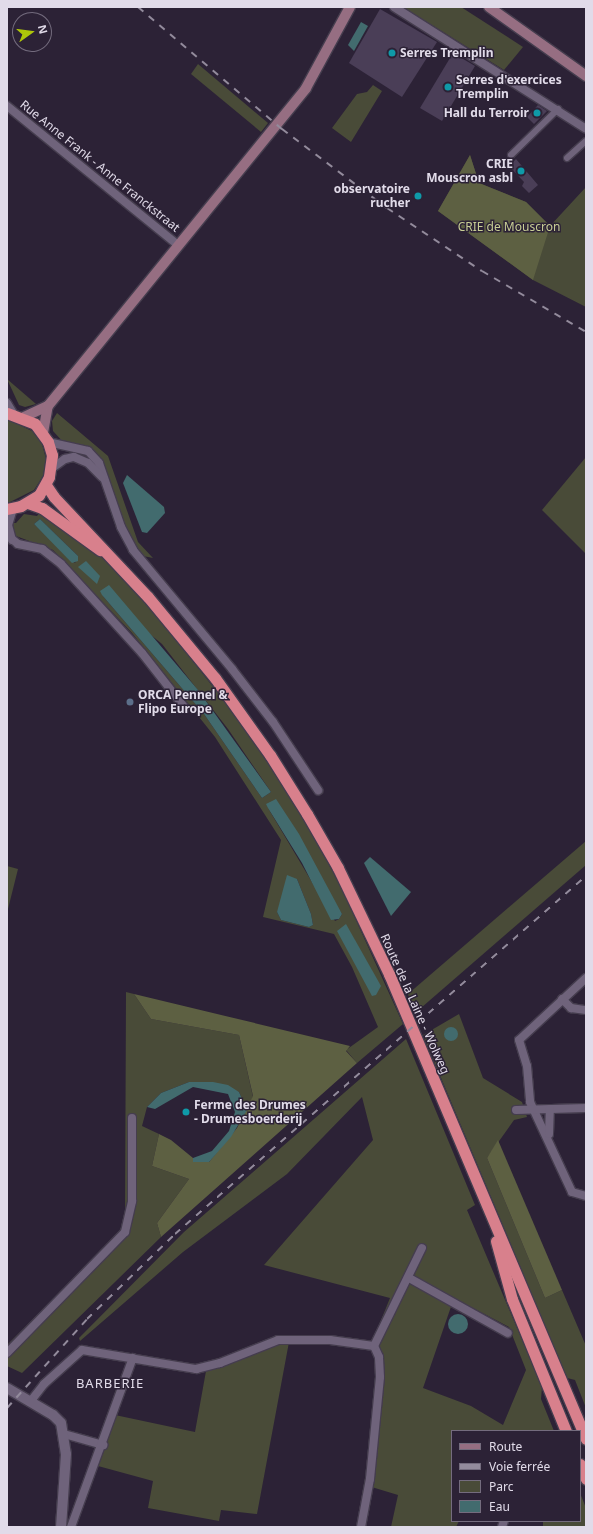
<!DOCTYPE html>
<meta charset="utf-8">
<style>
body{margin:0}
#map{position:relative;width:593px;height:1534px;overflow:hidden;background:#2c2236;font-family:"Noto Sans",sans-serif}
div>[style]{position:absolute}
.green>*{inset:0;background:#494b38}
.forest>*{inset:0;background:#5d6042}
.water>*{inset:0;background:#426b6e}
.round{border-radius:50%}
.building>*{inset:0;background:#4a3e57}
.roads{filter:drop-shadow(1px 0 #453d4e) drop-shadow(-1px 0 #453d4e) drop-shadow(0 1px #453d4e) drop-shadow(0 -1px #453d4e)}
.pedestrian>*{height:6px;margin:-3px;padding:0 3px;transform-origin:3px;border-radius:3px;background:#6f637b}
.minor>*{height:8px;margin:-4px;padding:0 4px;transform-origin:4px;border-radius:4px;background:#6f637b}
.tertiary>*{height:10px;margin:-5px;padding:0 5px;transform-origin:5px;border-radius:5px;background:#6f637b}
.secondary>*{height:10px;margin:-5px;padding:0 5px;transform-origin:5px;border-radius:5px;background:#966e82}
.trunk>*{height:11px;margin:-5.5px;padding:0 5.5px;transform-origin:5.5px;border-radius:5.5px;background:#d8808c}
.rail>*{height:2px;margin-top:-1px;transform-origin:0;background:repeating-linear-gradient(90deg,#938b9c 0 7px,transparent 0 14px)}
.dots>*{width:11px;height:11px;translate:-50% -50%;box-sizing:border-box;border:2px solid #2c2236;border-radius:50%}
span{translate:-50% -50%;white-space:nowrap;text-align:center;line-height:1.15;-webkit-text-stroke:3px #2c2236;paint-order:stroke}
.poi-label{font-size:12px;color:#e1dbe9;font-weight:700}
.left{translate:0 -50%;text-align:left}
.right{translate:-100% -50%;text-align:right}
.street-label{font-size:12px;color:#e1dbe9}
.park-label{font-size:12px;color:#c8ce95}
.neighbourhood-label{font-size:13px;color:#e1dbe9;letter-spacing:1px}
.frame{position:absolute;inset:0;border:8px solid #e1dbe9;pointer-events:none}
.legend{position:absolute;left:451px;top:1430px;width:130px;height:92px;box-sizing:border-box;background:#2c2236;border:1px solid #746c7e;margin:0;padding:5px 7px;list-style:none;font-size:12px;color:#e1dbe9}
.legend li{display:flex;align-items:center;gap:8px;height:20px}
.legend b{width:20px;border:1px solid #746c7e}
.north{position:absolute;left:12px;top:12px;width:40px;height:40px;box-sizing:border-box;background:#2c2236;border:1px solid #746c7e;border-radius:50%;rotate:76deg;font-size:11px;font-weight:700;line-height:16px;text-align:center;color:#e1dbe9}
.north::after{content:'';display:block;margin:auto;width:14px;height:18px;background:#aec50a;clip-path:polygon(50% 0,100% 100%,50% 72%,0 100%)}
</style>
<div id="map">
<div class="green">
<div style="clip-path:polygon(403px 7px,461px 7px,523px 47px,504px 70px)"></div>
<div style="clip-path:polygon(198px 64px,268px 123px,261px 132px,191px 74px)"></div>
<div style="clip-path:polygon(373px 85px,382px 91px,351px 142px,332px 128px,357px 94px,367px 92px)"></div>
<div style="clip-path:polygon(470px 155px,479px 183px,526px 202px,550px 226px,586px 187px,586px 307px,533px 280px,438px 211px)"></div>
<div style="clip-path:polygon(7px 379px,36px 404px,25px 407px,19px 405px)"></div>
<div style="clip-path:polygon(57px 413px,108px 456px,138px 542px,153px 558px,143px 556px,130px 540px,98px 457px,64px 443px,53px 431px,52px 421px)"></div>
<div style="clip-path:polygon(7px 419px,34px 432px,42px 444px,46px 459px,43px 476px,34px 490px,10px 502px,7px 502px)"></div>
<div style="clip-path:polygon(586px 457px,586px 554px,542px 510px)"></div>
<div style="clip-path:polygon(evenodd,40px 512px,111px 563px,153px 610px,245px 728px,304px 819px,341px 887px,403px 1024px,357px 1063px,346px 1050px,378px 1027px,352px 967px,334px 934px,263px 917px,281px 840px,215px 737px,132px 633px,53px 550px,16px 536px,11px 523px,16px 523px,24px 514px,37px 516px,40px 512px,40px 519px,78px 556px,75px 563px,34px 524px,40px 519px,40px 512px,102px 595px,162px 644px,228px 729px,271px 792px,262px 798px,204px 714px,102px 595px,40px 512px,268px 808px,342px 914px,339px 919px,335px 921px,268px 808px,40px 512px,297px 879px,311px 914px,313px 925px,309px 927px,281px 920px,277px 912px,297px 879px)"></div>
<div style="clip-path:polygon(586px 841px,586px 865px,414px 1014px,408px 994px)"></div>
<div style="clip-path:polygon(7px 866px,18px 869px,7px 913px)"></div>
<div style="clip-path:polygon(126px 992px,134px 994px,151px 1019px,239px 1035px,253px 1097px,247px 1110px,239px 1092px,189px 1082px,161px 1093px,147px 1107px,142px 1126px,159px 1134px,152px 1166px,189px 1179px,157px 1223px,161px 1237px,22px 1373px,7px 1366px,7px 1345px,117px 1236px,125px 1221px)"></div>
<div style="clip-path:polygon(459px 1014px,483px 1078px,522px 1102px,527px 1117px,514px 1120px,487px 1158px,545px 1298px,562px 1290px,586px 1346px,586px 1408px,575px 1380px,567px 1378px,423px 1035px)"></div>
<div style="clip-path:polygon(evenodd,406px 1039px,475px 1205px,467px 1210px,542px 1387px,541px 1399px,554px 1431px,452px 1431px,452px 1521px,459px 1521px,456px 1527px,391px 1527px,398px 1495px,365px 1485px,377px 1391px,373px 1340px,390px 1298px,264px 1265px,373px 1140px,362px 1097px,287px 1174px,183px 1252px,80px 1341px,79px 1338px,184px 1232px,406px 1039px,454px 1298px,509px 1327px,526px 1370px,503px 1425px,471px 1406px,423px 1388px,454px 1298px)"></div>
<div style="clip-path:polygon(281px 1341px,289px 1342px,257px 1514px,221px 1510px,219px 1521px,148px 1508px,153px 1481px,98px 1466px,115px 1415px,195px 1432px,206px 1371px)"></div>
<div style="clip-path:polygon(580px 1493px,586px 1508px,586px 1527px,543px 1527px,543px 1521px,580px 1521px)"></div>
</div>
<div class="forest">
<div style="clip-path:polygon(470px 155px,479px 183px,526px 202px,550px 226px,533px 280px,438px 211px)"></div>
<div style="clip-path:polygon(134px 994px,350px 1046px,346px 1051px,357px 1063px,161px 1237px,157px 1223px,189px 1179px,152px 1166px,159px 1134px,171px 1140px,193px 1158px,193px 1162px,209px 1162px,237px 1128px,253px 1096px,239px 1035px,151px 1019px)"></div>
<div style="clip-path:polygon(498px 1140px,562px 1290px,545px 1298px,487px 1158px)"></div>
</div>
<div class="water">
<div style="clip-path:polygon(361px 22px,368px 26px,354px 51px,348px 45px)"></div>
<div style="clip-path:polygon(127px 475px,164px 507px,165px 513px,147px 533px,142px 532px,123px 483px)"></div>
<div style="clip-path:polygon(40px 519px,78px 556px,78px 561px,72px 563px,34px 524px)"></div>
<div style="clip-path:polygon(86px 561px,100px 576px,97px 584px,78px 567px)"></div>
<div style="clip-path:polygon(109px 585px,198px 690px,271px 792px,262px 798px,204px 714px,102px 595px,100px 591px)"></div>
<div style="clip-path:polygon(276px 799px,299px 834px,342px 914px,339px 919px,331px 920px,302px 863px,268px 808px,266px 804px)"></div>
<div style="clip-path:polygon(370px 857px,411px 892px,391px 916px,364px 863px)"></div>
<div style="clip-path:polygon(287px 875px,297px 879px,311px 914px,313px 925px,309px 927px,281px 920px,277px 912px)"></div>
<div style="clip-path:polygon(346px 924px,381px 986px,376px 995px,372px 996px,337px 931px)"></div>
<div class="round" style="left:444px;top:1027px;width:14px;height:14px"></div>
<div style="clip-path:polygon(189px 1082px,213px 1082px,228px 1085px,239px 1092px,247px 1110px,231px 1137px,209px 1162px,193px 1162px,193px 1158px,212px 1151px,229px 1131px,235px 1112px,228px 1094px,193px 1087px,155px 1109px,147px 1107px,161px 1093px)"></div>
<div class="round" style="left:448px;top:1314px;width:20px;height:20px"></div>
</div>
<div class="building">
<div style="clip-path:polygon(380px 9px,437px 42px,402px 97px,349px 63px)"></div>
<div style="clip-path:polygon(453px 53px,475px 66px,442px 121px,420px 108px)"></div>
<div style="clip-path:polygon(538px 105px,547px 111px,534px 124px,527px 117px)"></div>
<div style="clip-path:polygon(516px 159px,538px 185px,529px 193px,522px 186px,524px 182px,509px 166px)"></div>
</div>
<div class="roads">
<div class="pedestrian">
<div style="left:511px;top:155px;width:66px;rotate:-44.4deg"></div>
<div style="left:567px;top:158px;width:25px;rotate:-42deg"></div>
</div>
<div class="minor">
<div style="left:394px;top:7px;width:227px;rotate:32.4deg"></div>
<div style="left:7px;top:106px;width:220px;rotate:39.1deg"></div>
<div style="left:7px;top:403px;width:12px;rotate:59deg"></div>
<div style="left:48px;top:442px;width:41px;rotate:12.7deg"></div>
<div style="left:88px;top:451px;width:16px;rotate:47deg"></div>
<div style="left:99px;top:463px;width:68px;rotate:71deg"></div>
<div style="left:121px;top:527px;width:26px;rotate:62deg"></div>
<div style="left:133px;top:550px;width:155px;rotate:50.2deg"></div>
<div style="left:232px;top:669px;width:67px;rotate:52.3deg"></div>
<div style="left:273px;top:722px;width:82px;rotate:56.5deg"></div>
<div style="left:51px;top:469px;width:17px;rotate:-36deg"></div>
<div style="left:65px;top:459px;width:9px;rotate:-13deg"></div>
<div style="left:74px;top:457px;width:15px;rotate:23deg"></div>
<div style="left:88px;top:463px;width:20px;rotate:45deg"></div>
<div style="left:7px;top:535px;width:14px;rotate:39deg"></div>
<div style="left:18px;top:544px;width:25px;rotate:12deg"></div>
<div style="left:42px;top:549px;width:24px;rotate:38deg"></div>
<div style="left:61px;top:564px;width:120px;rotate:47.7deg"></div>
<div style="left:142px;top:653px;width:70px;rotate:52deg"></div>
<div style="left:12px;top:540px;width:16px;rotate:-105deg"></div>
<div style="left:8px;top:525px;width:17px;rotate:-73deg"></div>
<div style="left:586px;top:978px;width:91px;rotate:137.2deg"></div>
<div style="left:519px;top:1040px;width:27px;rotate:73deg"></div>
<div style="left:527px;top:1066px;width:36px;rotate:85deg"></div>
<div style="left:530px;top:1102px;width:99px;rotate:65deg"></div>
<div style="left:572px;top:1192px;width:15px;rotate:16deg"></div>
<div style="left:562px;top:999px;width:13px;rotate:45deg"></div>
<div style="left:571px;top:1008px;width:15px;rotate:8deg"></div>
<div style="left:516px;top:1110px;width:70px;rotate:-1.6deg"></div>
<div style="left:549px;top:1134px;width:25px;rotate:-88deg"></div>
<div style="left:409px;top:1278px;width:113px;rotate:29.1deg"></div>
<div style="left:7px;top:1353px;width:169px;rotate:-45.7deg"></div>
<div style="left:125px;top:1232px;width:32px;rotate:-77deg"></div>
<div style="left:132px;top:1201px;width:83px;rotate:-90deg"></div>
<div style="left:30px;top:1402px;width:23px;rotate:-52deg"></div>
<div style="left:44px;top:1384px;width:51px;rotate:-41.8deg"></div>
<div style="left:82px;top:1350px;width:116px;rotate:9.5deg"></div>
<div style="left:196px;top:1369px;width:25px;rotate:-14deg"></div>
<div style="left:220px;top:1363px;width:62px;rotate:-21.6deg"></div>
<div style="left:278px;top:1340px;width:52px"></div>
<div style="left:330px;top:1340px;width:44px;rotate:7.8deg"></div>
<div style="left:64px;top:1434px;width:41px;rotate:15.8deg"></div>
<div style="left:71px;top:1527px;width:180px;rotate:-69.9deg"></div>
<div style="left:361px;top:1527px;width:49px;rotate:-79.4deg"></div>
<div style="left:370px;top:1479px;width:102px;rotate:-84.4deg"></div>
<div style="left:380px;top:1377px;width:20px;rotate:-93deg"></div>
<div style="left:379px;top:1357px;width:12px;rotate:-114deg"></div>
<div style="left:374px;top:1346px;width:109px;rotate:-63.9deg"></div>
<div style="left:502px;top:1527px;width:6px;rotate:-72deg"></div>
</div>
<div class="tertiary">
<div style="left:7px;top:1388px;width:53px;rotate:30.4deg"></div>
<div style="left:53px;top:1415px;width:11px;rotate:45deg"></div>
<div style="left:61px;top:1423px;width:31px;rotate:81deg"></div>
<div style="left:66px;top:1454px;width:73px;rotate:93.9deg"></div>
</div>
<div class="secondary">
<div style="left:489px;top:7px;width:119px;rotate:35.4deg"></div>
<div style="left:24px;top:417px;width:26px;rotate:-25deg"></div>
<div style="left:43px;top:433px;width:27px;rotate:-80deg"></div>
<div style="left:48px;top:406px;width:409px;rotate:-50.9deg"></div>
<div style="left:306px;top:88px;width:92px;rotate:-61.5deg"></div>
</div>
<div class="trunk">
<div style="left:7px;top:413px;width:30px;rotate:21deg"></div>
<div style="left:35px;top:424px;width:22px;rotate:54deg"></div>
<div style="left:48px;top:442px;width:14px;rotate:73deg"></div>
<div style="left:52px;top:455px;width:22px;rotate:98deg"></div>
<div style="left:49px;top:477px;width:21px;rotate:119deg"></div>
<div style="left:39px;top:495px;width:21px;rotate:149deg"></div>
<div style="left:21px;top:506px;width:14px;rotate:168deg"></div>
<div style="left:46px;top:485px;width:14px;rotate:56deg"></div>
<div style="left:54px;top:497px;width:137px;rotate:46.8deg"></div>
<div style="left:148px;top:597px;width:105px;rotate:50.4deg"></div>
<div style="left:215px;top:678px;width:95px;rotate:54.5deg"></div>
<div style="left:270px;top:755px;width:70px;rotate:57.9deg"></div>
<div style="left:307px;top:814px;width:62px;rotate:60.1deg"></div>
<div style="left:338px;top:868px;width:118px;rotate:64.3deg"></div>
<div style="left:389px;top:974px;width:505px;rotate:67.04deg"></div>
<div style="left:28px;top:503px;width:15px;rotate:20deg"></div>
<div style="left:42px;top:508px;width:72px;rotate:35.9deg"></div>
<div style="left:496px;top:1241px;width:60px;rotate:74.6deg"></div>
<div style="left:512px;top:1299px;width:143px;rotate:67.8deg"></div>
<div style="left:580px;top:1464px;width:16px;rotate:68deg"></div>
</div>
</div>
<div class="rail">
<div style="left:138px;top:7px;width:189px;rotate:40.3deg"></div>
<div style="left:282px;top:129px;width:131px;rotate:37deg"></div>
<div style="left:387px;top:208px;width:114px;rotate:33.6deg"></div>
<div style="left:482px;top:271px;width:121px;rotate:30.4deg"></div>
<div style="left:7px;top:1408px;width:120px;rotate:-48deg"></div>
<div style="left:87px;top:1319px;width:122px;rotate:-44deg"></div>
<div style="left:175px;top:1234px;width:545px;rotate:-41.06deg"></div>
</div>
<div class="dots">
<div style="left:392px;top:53px;background:#0f9aa8"></div>
<div style="left:448px;top:87px;background:#0f9aa8"></div>
<div style="left:537px;top:113px;background:#0f9aa8"></div>
<div style="left:521px;top:171px;background:#0f9aa8"></div>
<div style="left:418px;top:196px;background:#0f9aa8"></div>
<div style="left:130px;top:702px;background:#5c6f8a"></div>
<div style="left:186px;top:1112px;background:#0f9aa8"></div>
</div>
<div class="poi-label">
<span class="left" style="left:400px;top:53px">Serres Tremplin</span>
<span class="left" style="left:456px;top:87px">Serres d'exercices<br>Tremplin</span>
<span class="right" style="left:529px;top:113px">Hall du Terroir</span>
<span class="right" style="left:513px;top:171px">CRIE<br>Mouscron asbl</span>
<span class="right" style="left:410px;top:196px">observatoire<br>rucher</span>
<span class="left" style="left:138px;top:702px">ORCA Pennel &amp;<br>Flipo Europe</span>
<span class="left" style="left:194px;top:1112px">Ferme des Drumes<br>- Drumesboerderij</span>
</div>
<div class="street-label">
<span style="left:100px;top:166px;rotate:39deg">Rue Anne Frank - Anne Franckstraat</span>
<span style="left:415px;top:1004px;rotate:66deg">Route de la Laine - Wolweg</span>
</div>
<div class="park-label">
<span style="left:509px;top:227px">CRIE de Mouscron</span>
</div>
<div class="neighbourhood-label">
<span style="left:110px;top:1383px">BARBERIE</span>
</div>
<div class="frame"></div>
<ul class="legend">
<li><b style="height:5px;background:#966e82"></b>Route</li>
<li><b style="height:5px;background:#938b9c"></b>Voie ferrée</li>
<li><b style="height:11px;background:#494b38"></b>Parc</li>
<li><b style="height:11px;background:#426b6e"></b>Eau</li>
</ul>
<div class="north">N</div>
</div>
